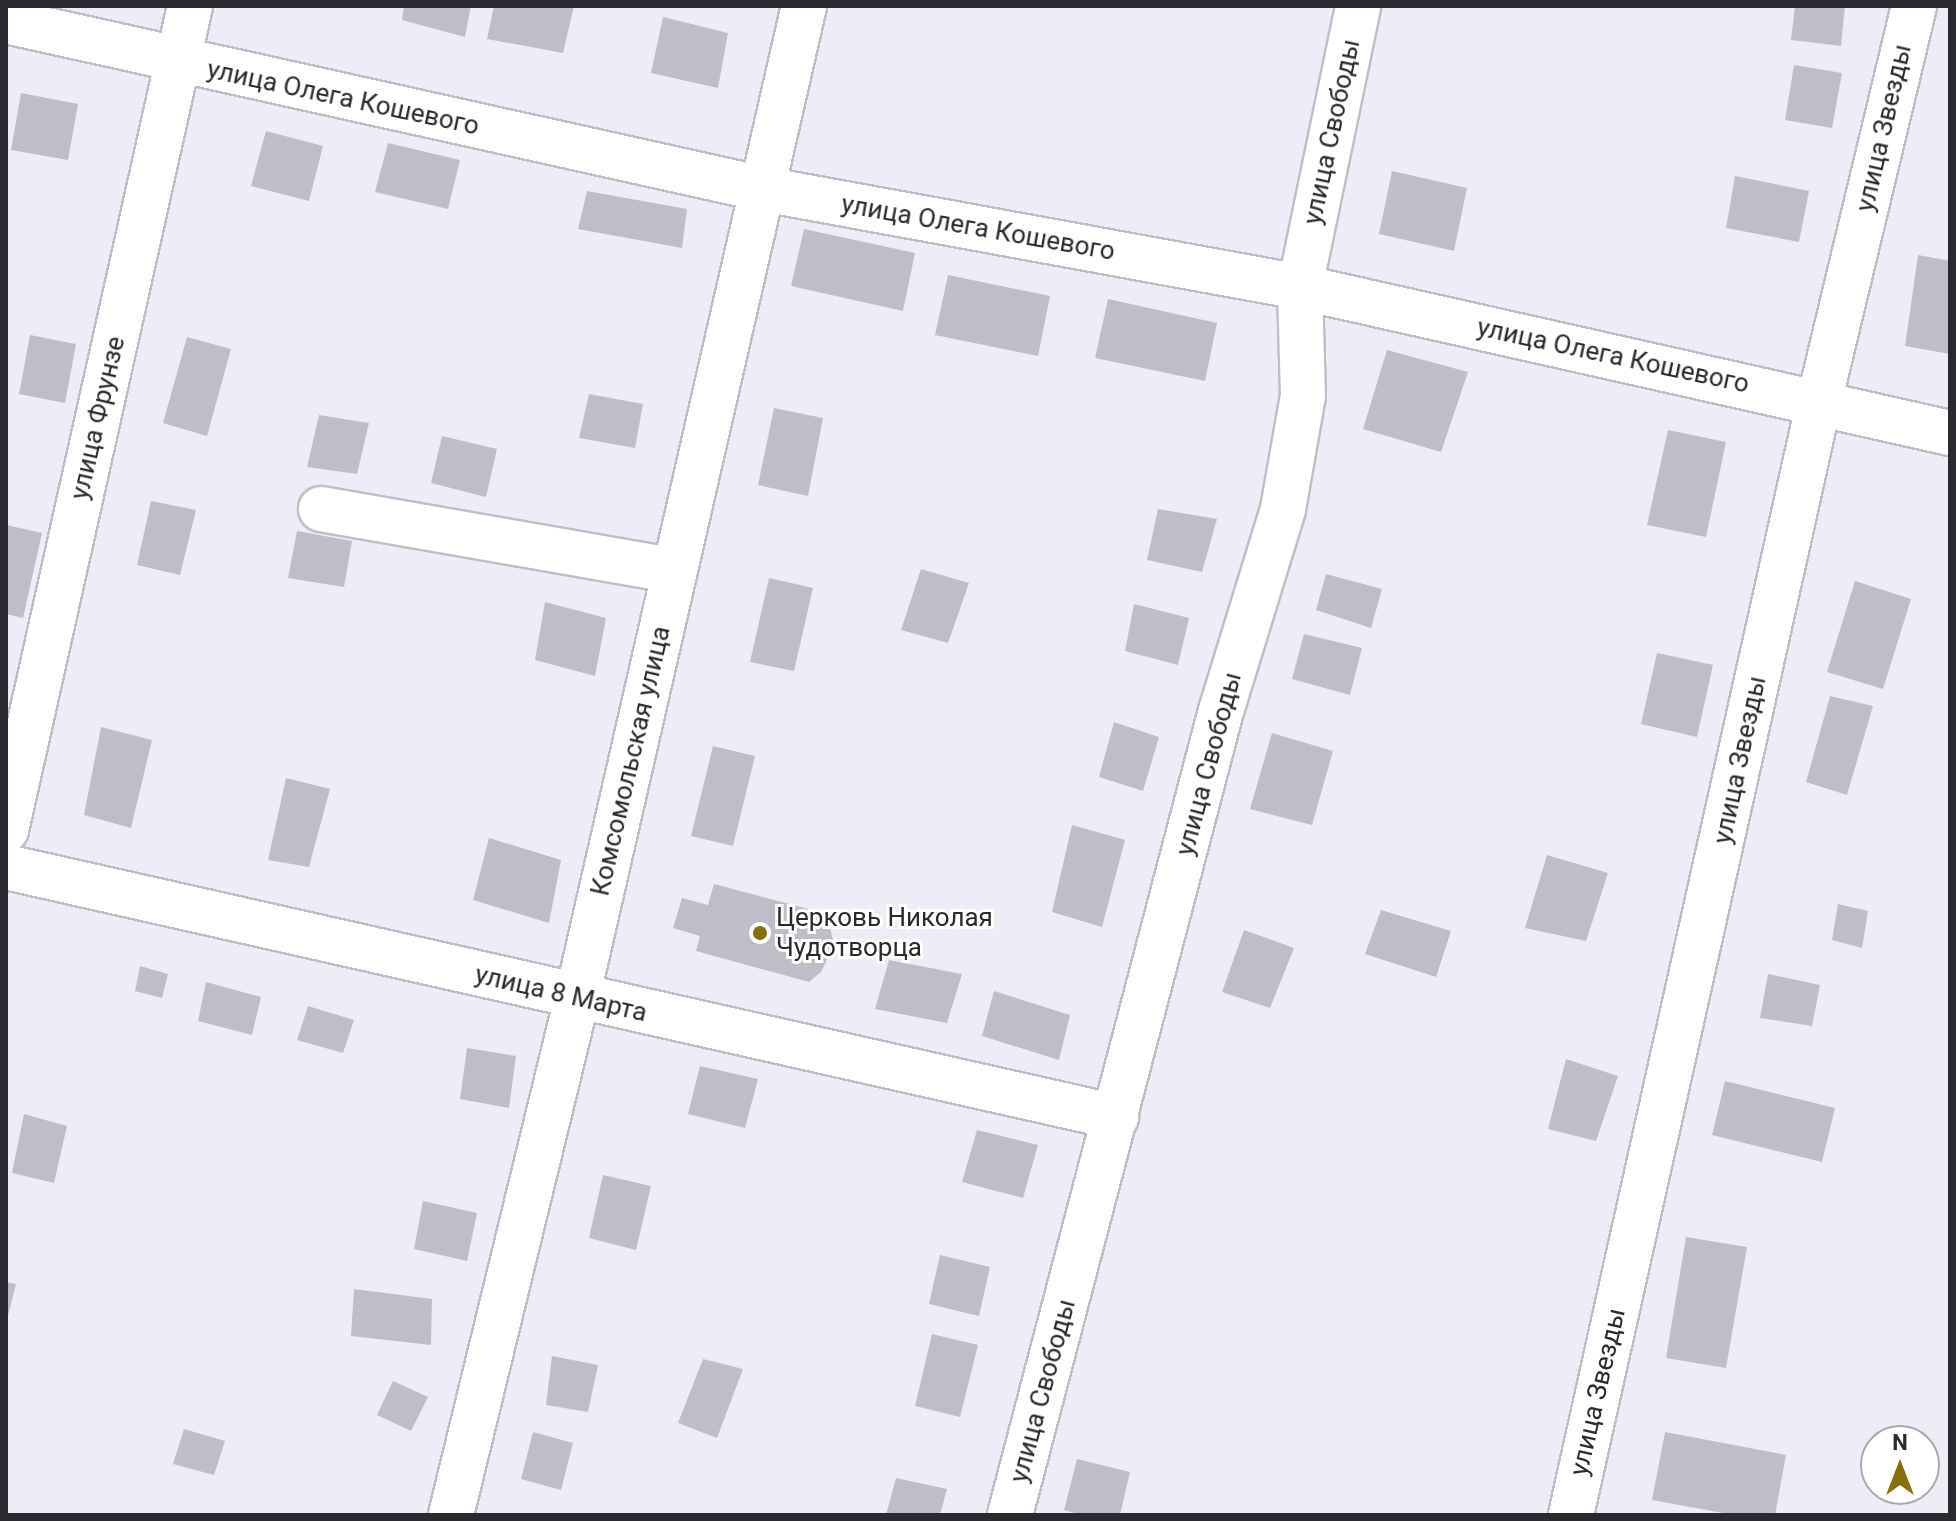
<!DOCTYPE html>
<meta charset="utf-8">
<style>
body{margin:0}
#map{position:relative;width:1956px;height:1521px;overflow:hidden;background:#f0ecf7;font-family:Roboto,sans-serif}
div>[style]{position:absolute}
.building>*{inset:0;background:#c1bdc8}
.roads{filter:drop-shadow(2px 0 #c1bdc8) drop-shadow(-2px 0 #c1bdc8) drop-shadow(0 2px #c1bdc8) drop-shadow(0 -2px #c1bdc8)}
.minor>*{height:44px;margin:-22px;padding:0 22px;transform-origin:22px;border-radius:22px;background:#fff}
.dots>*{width:22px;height:22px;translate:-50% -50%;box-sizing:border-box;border:4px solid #fff;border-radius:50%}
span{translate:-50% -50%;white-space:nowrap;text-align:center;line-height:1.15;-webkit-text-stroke:6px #fff;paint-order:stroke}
.street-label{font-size:26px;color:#2a292d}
.poi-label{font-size:26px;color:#2a292d}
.left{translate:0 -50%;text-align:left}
.frame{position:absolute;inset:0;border:8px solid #2a292d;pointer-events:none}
.north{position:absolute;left:1860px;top:1425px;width:80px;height:80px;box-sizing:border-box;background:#fff;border:2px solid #aaa9ab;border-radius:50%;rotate:0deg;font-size:22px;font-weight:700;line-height:32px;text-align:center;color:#2a292d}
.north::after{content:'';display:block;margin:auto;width:28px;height:36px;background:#866e0d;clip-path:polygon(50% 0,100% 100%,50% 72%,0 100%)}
</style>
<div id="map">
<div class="building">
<div style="clip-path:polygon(404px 6px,471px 6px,465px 37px,402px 20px)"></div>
<div style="clip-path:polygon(494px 6px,574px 6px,563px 53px,487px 39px)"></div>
<div style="clip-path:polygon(1795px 6px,1845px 6px,1841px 46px,1791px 40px)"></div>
<div style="clip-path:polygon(663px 17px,728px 33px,718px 88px,651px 73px)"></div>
<div style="clip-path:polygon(1794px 65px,1842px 73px,1832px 128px,1785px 120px)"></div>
<div style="clip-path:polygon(21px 93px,78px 104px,68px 160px,11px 150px)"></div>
<div style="clip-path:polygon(266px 131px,323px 146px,309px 201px,251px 186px)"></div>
<div style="clip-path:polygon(388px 143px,460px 160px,448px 209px,375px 192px)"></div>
<div style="clip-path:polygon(1392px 171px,1467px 188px,1454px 251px,1379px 234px)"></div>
<div style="clip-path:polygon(1735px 176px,1809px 191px,1799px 242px,1726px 228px)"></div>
<div style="clip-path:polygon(587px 191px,687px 209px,682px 248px,578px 229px)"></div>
<div style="clip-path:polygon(804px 229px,915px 253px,903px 311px,791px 286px)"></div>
<div style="clip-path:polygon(1918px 255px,1950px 261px,1950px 354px,1905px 346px)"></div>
<div style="clip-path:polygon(948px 275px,1050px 296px,1038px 356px,935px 335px)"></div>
<div style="clip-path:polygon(1108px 299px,1217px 323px,1205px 381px,1095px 358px)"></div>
<div style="clip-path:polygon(30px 335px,76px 344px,65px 403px,19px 394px)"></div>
<div style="clip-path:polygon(187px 337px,231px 349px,207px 436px,163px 423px)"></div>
<div style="clip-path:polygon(1387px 350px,1468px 372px,1441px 452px,1363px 429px)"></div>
<div style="clip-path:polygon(589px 394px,643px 404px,635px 448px,579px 438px)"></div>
<div style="clip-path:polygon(774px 408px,823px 418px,808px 496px,758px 485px)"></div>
<div style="clip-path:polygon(319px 415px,369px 423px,357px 474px,307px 467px)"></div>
<div style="clip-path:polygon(1668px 430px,1726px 442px,1706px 537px,1647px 525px)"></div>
<div style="clip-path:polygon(442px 436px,497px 449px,486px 497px,431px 483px)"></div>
<div style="clip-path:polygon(151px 501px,196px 510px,180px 575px,137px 565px)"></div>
<div style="clip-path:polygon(1158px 509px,1217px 519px,1202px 572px,1147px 560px)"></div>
<div style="clip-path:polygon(6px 525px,42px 533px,23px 618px,6px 614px)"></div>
<div style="clip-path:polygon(297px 531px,352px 541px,344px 587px,288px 578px)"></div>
<div style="clip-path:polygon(921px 569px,969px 583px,948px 643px,901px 630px)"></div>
<div style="clip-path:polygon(1326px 574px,1382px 589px,1371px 628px,1316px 610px)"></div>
<div style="clip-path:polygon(769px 578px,813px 588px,794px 671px,750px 662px)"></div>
<div style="clip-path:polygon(1855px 581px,1911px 599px,1883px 689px,1827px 672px)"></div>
<div style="clip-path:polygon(545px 602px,606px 618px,595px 676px,535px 660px)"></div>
<div style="clip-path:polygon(1134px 604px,1189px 618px,1178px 665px,1125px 651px)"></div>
<div style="clip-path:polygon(1304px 634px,1362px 648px,1350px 695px,1292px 679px)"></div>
<div style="clip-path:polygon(1657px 653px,1713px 665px,1697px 737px,1641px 724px)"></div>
<div style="clip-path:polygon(1830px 696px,1873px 706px,1847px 795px,1806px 782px)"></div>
<div style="clip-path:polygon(1114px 722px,1159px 737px,1143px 791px,1099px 777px)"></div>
<div style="clip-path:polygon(101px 727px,152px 740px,131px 828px,84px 815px)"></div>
<div style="clip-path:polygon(1272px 733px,1333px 751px,1312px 825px,1250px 809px)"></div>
<div style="clip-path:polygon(713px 746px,755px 756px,733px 846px,691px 836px)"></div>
<div style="clip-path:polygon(286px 778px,330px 789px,309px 867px,268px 860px)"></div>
<div style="clip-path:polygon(1072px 825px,1125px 840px,1102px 927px,1052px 912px)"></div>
<div style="clip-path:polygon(489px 838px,561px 860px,549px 923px,473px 900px)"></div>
<div style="clip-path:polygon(1547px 855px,1608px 873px,1586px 941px,1525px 928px)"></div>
<div style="clip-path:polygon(714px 884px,827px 914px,834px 945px,821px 972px,809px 982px,696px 951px,700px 936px,673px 928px,682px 898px,708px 905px)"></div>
<div style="clip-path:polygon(1838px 904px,1868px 911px,1862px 948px,1832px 940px)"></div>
<div style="clip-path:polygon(1381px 910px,1451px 931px,1436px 977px,1365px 954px)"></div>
<div style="clip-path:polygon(1244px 930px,1294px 948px,1270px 1008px,1222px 992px)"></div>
<div style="clip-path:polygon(889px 960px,962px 974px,947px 1023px,875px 1009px)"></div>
<div style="clip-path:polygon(140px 966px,168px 974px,162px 998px,135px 991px)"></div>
<div style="clip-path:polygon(1768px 974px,1820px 985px,1812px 1026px,1760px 1018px)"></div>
<div style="clip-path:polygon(206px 982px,261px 997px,252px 1035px,198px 1021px)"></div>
<div style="clip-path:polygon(994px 991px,1070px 1015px,1059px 1060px,982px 1036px)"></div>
<div style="clip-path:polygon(308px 1006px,354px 1020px,343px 1053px,297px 1040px)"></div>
<div style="clip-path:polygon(467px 1048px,516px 1056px,509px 1108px,460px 1099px)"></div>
<div style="clip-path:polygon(1566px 1059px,1618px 1076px,1596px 1141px,1548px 1129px)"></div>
<div style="clip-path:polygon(700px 1066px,758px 1079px,745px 1128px,688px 1114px)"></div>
<div style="clip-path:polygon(1725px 1081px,1835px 1108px,1822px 1162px,1712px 1135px)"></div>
<div style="clip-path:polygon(24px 1114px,67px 1126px,54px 1183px,12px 1173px)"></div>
<div style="clip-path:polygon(977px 1130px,1038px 1145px,1023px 1198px,962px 1182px)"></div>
<div style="clip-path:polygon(603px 1175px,651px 1186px,636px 1250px,589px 1238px)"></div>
<div style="clip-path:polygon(423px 1201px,477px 1213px,467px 1261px,414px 1249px)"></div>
<div style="clip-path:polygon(1686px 1237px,1747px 1247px,1726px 1368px,1666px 1358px)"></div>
<div style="clip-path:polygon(940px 1255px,990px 1267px,979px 1316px,929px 1304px)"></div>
<div style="clip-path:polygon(6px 1282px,16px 1284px,7px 1320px,6px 1319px)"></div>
<div style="clip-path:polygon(354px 1289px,432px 1299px,431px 1345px,351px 1336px)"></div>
<div style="clip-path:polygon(932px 1334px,978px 1345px,960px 1417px,915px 1406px)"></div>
<div style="clip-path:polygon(552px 1356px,598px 1365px,588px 1412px,546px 1405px)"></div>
<div style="clip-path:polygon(703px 1359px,743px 1369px,717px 1438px,678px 1423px)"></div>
<div style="clip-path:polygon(393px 1381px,428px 1397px,411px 1431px,377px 1415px)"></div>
<div style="clip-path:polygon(184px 1429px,225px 1441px,214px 1475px,173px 1464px)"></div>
<div style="clip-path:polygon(533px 1432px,573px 1443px,561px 1490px,521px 1479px)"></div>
<div style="clip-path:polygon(1665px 1432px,1786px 1455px,1775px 1515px,1734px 1515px,1652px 1500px)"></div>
<div style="clip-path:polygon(1077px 1459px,1130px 1472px,1120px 1515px,1082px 1515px,1064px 1510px)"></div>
<div style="clip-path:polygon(896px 1478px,947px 1489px,940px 1515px,886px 1515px)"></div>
</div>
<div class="roads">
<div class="minor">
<div style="left:6px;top:21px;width:775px;rotate:12.51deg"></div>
<div style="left:763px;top:189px;width:546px;rotate:10.34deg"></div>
<div style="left:1300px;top:287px;width:666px;rotate:12.66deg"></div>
<div style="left:321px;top:509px;width:359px;rotate:9.9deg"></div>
<div style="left:6px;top:830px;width:844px;rotate:-77.41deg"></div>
<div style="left:6px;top:867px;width:1138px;rotate:12.69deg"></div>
<div style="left:451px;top:1515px;width:532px;rotate:-76.3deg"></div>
<div style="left:577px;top:998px;width:1018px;rotate:-77.11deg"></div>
<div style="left:1010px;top:1515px;width:831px;rotate:-75.3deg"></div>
<div style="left:1221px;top:711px;width:211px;rotate:-72.9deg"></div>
<div style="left:1283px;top:509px;width:115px;rotate:-80deg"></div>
<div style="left:1303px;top:396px;width:109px;rotate:-91.6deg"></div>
<div style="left:1300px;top:287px;width:287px;rotate:-78.3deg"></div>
<div style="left:1571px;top:1515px;width:1140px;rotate:-77.44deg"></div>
<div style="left:1819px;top:402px;width:407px;rotate:-76.5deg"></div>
</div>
</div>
<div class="dots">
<div style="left:760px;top:933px;background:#866e0d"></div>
</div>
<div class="street-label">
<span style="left:343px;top:98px;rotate:12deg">улица Олега Кошевого</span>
<span style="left:1884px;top:128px;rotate:-77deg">улица Звезды</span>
<span style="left:1332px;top:132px;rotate:-78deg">улица Свободы</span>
<span style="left:978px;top:228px;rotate:10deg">улица Олега Кошевого</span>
<span style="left:1613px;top:356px;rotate:12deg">улица Олега Кошевого</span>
<span style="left:98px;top:418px;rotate:-77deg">улица Фрунзе</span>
<span style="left:1740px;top:760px;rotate:-78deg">улица Звезды</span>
<span style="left:631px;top:761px;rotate:-77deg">Комсомольская улица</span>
<span style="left:1209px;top:764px;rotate:-75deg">улица Свободы</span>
<span style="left:561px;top:994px;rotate:13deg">улица 8 Марта</span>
<span style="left:1043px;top:1391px;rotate:-75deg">улица Свободы</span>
<span style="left:1598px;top:1392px;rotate:-77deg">улица Звезды</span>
</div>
<div class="poi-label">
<span class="left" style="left:776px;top:933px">Церковь Николая<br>Чудотворца</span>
</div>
<div class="frame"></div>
<div class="north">N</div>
</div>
